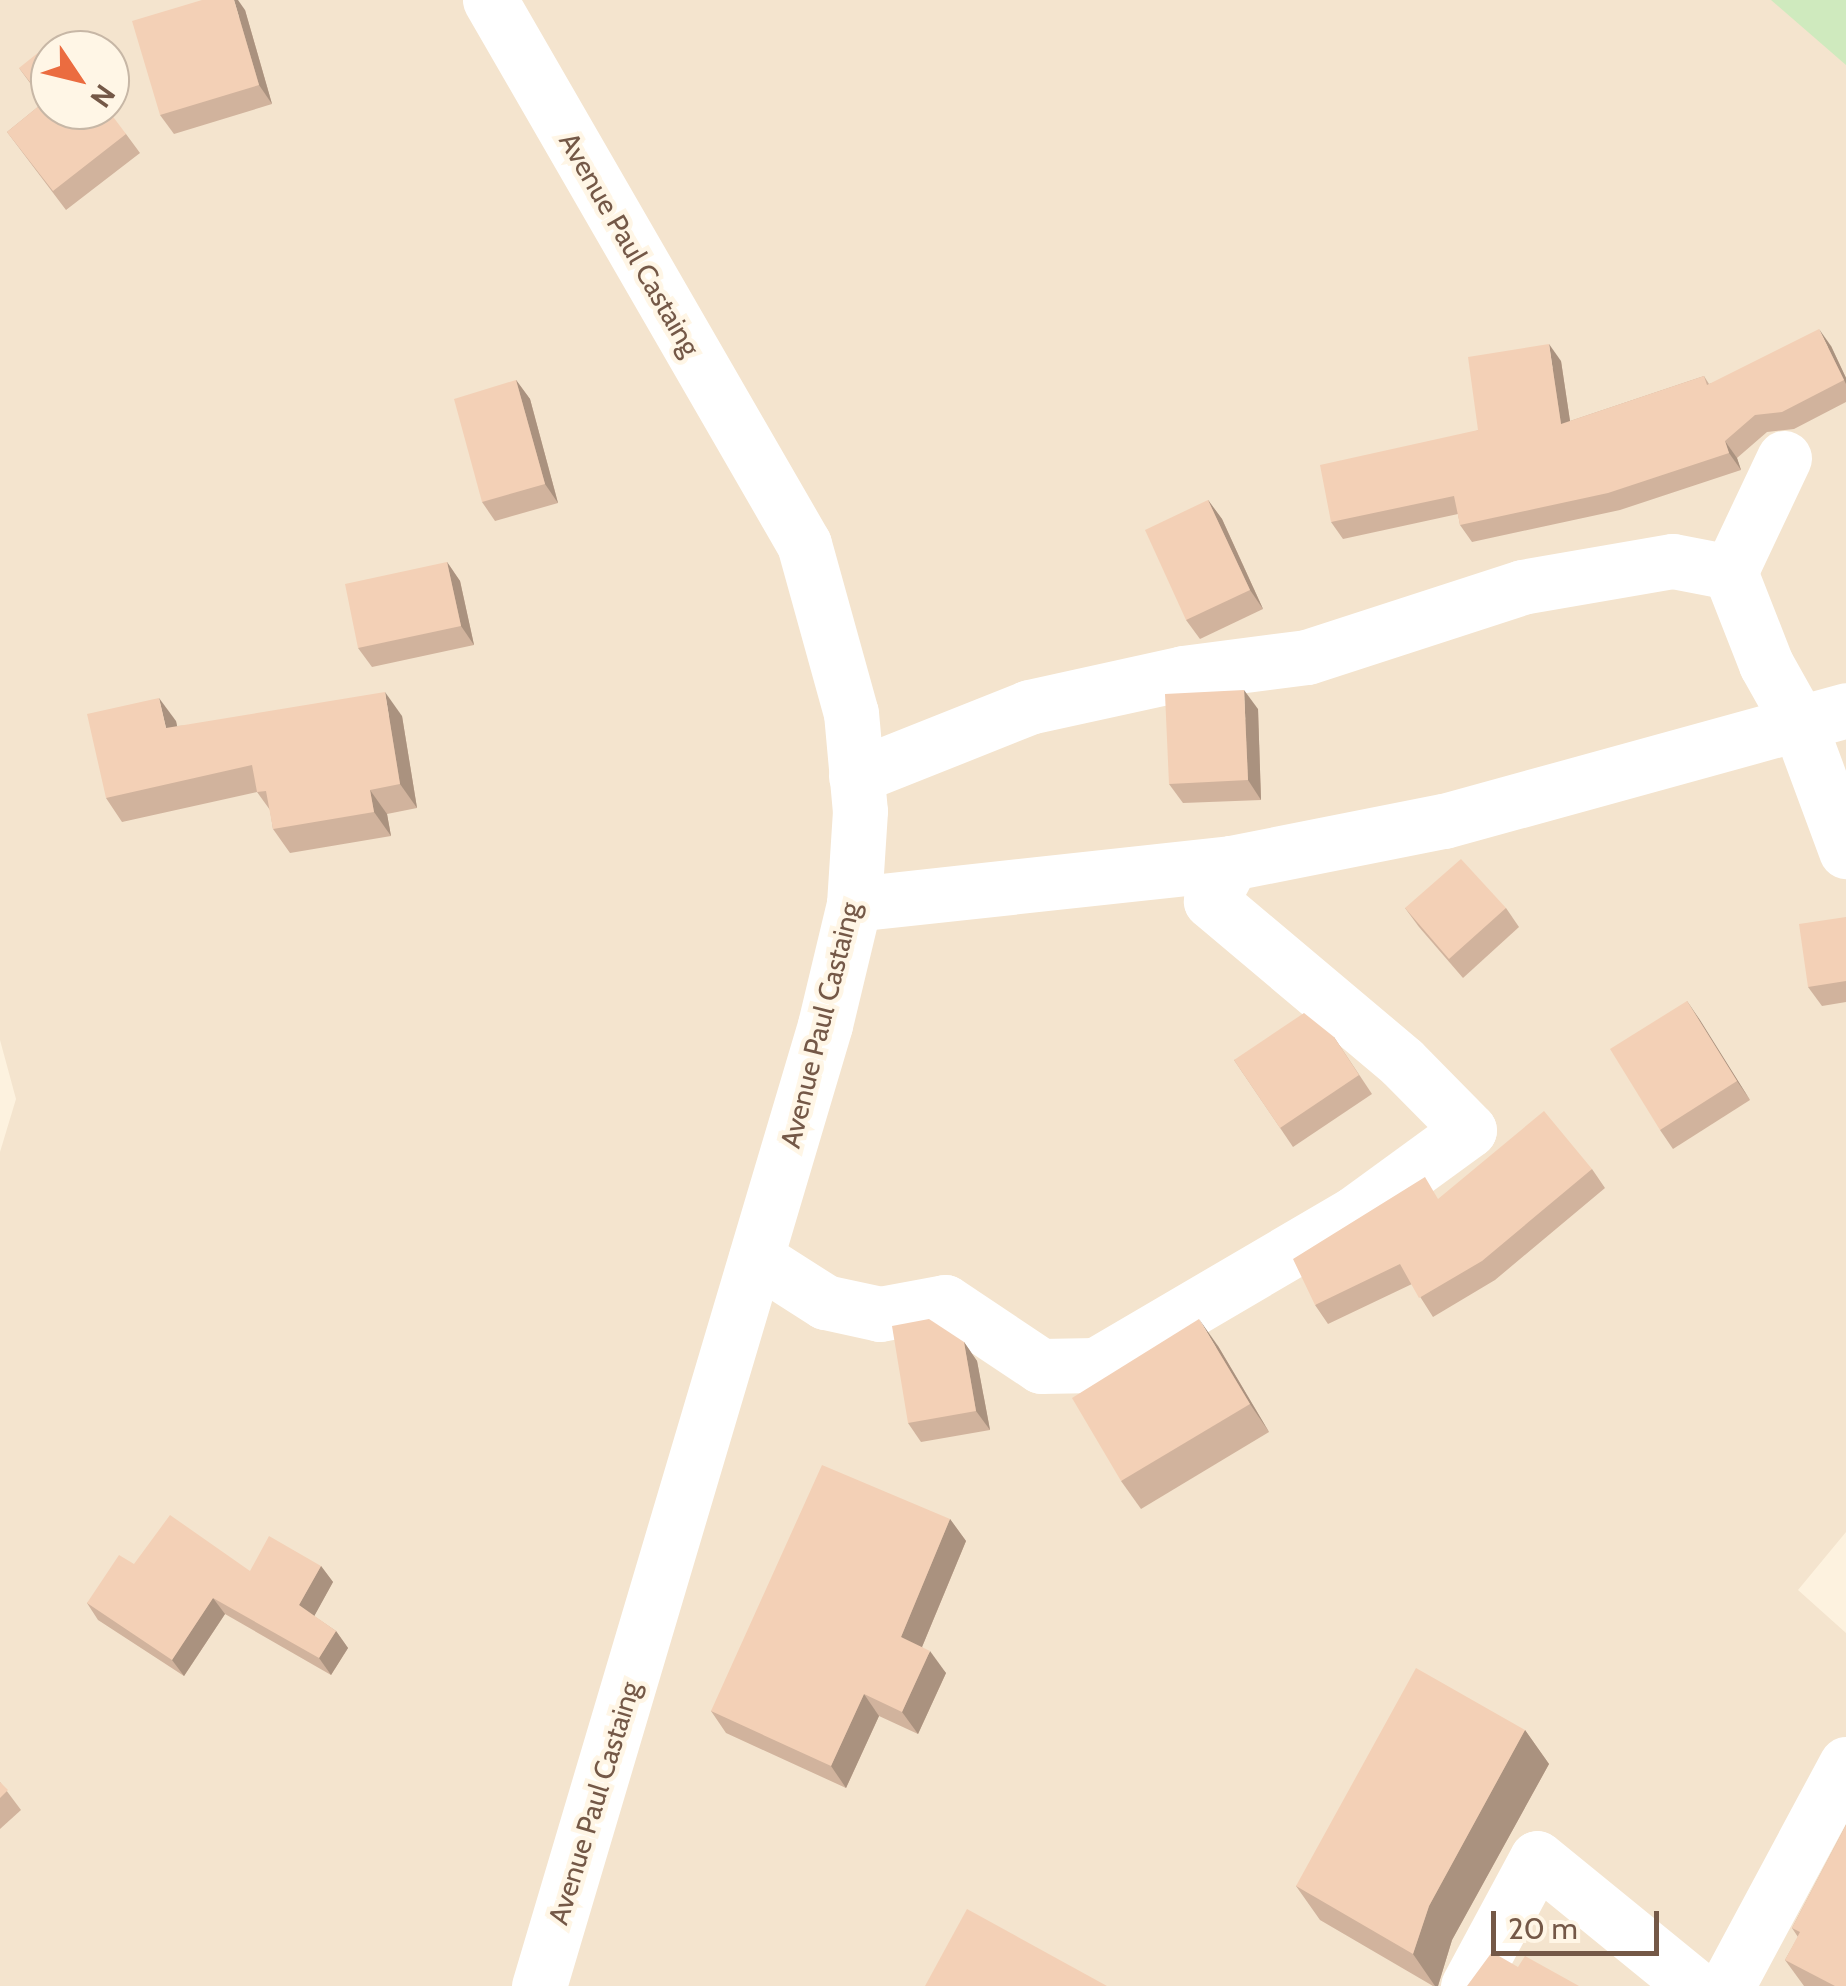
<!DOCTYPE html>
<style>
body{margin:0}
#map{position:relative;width:1846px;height:1986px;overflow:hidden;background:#fdf2df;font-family:Cabin,sans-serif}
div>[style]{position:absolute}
.residential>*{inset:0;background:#f4e4ce}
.green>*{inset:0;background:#cfeabe}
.minor>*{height:55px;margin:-27.5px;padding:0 27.5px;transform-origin:27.5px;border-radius:27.5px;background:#fff}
.wall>*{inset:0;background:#d1b39d}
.shaded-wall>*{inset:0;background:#aa927f}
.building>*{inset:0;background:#f3d0b6}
span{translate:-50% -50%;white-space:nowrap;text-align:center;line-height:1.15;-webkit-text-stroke:9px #fff6e6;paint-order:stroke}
.street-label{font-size:28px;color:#745847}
.north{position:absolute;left:30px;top:30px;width:100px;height:100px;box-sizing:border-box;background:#fff6e6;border:2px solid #c7b7a6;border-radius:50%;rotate:125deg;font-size:28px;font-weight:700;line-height:40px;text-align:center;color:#745847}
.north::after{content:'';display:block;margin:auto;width:35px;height:45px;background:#eb6c40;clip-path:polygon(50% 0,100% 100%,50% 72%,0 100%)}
.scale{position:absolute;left:1491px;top:1911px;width:168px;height:45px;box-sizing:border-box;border:5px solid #745847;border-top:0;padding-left:12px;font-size:30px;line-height:35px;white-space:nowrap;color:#745847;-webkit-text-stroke:8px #fff6e6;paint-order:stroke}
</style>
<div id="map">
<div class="residential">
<div style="clip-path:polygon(evenodd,0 0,1846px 0,1846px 1532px,1798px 1590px,1846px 1633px,1846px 1986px,0 1986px,0 1152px,16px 1099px,0 1040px,0 0,50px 50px,110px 50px,110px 110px,50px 110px,50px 50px)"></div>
</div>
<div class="green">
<div style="clip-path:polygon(1771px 0,1846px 0,1846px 65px)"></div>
</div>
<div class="minor">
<div style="left:490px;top:0;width:628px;rotate:60.01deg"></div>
<div style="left:804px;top:544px;width:175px;rotate:74.5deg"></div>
<div style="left:851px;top:713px;width:98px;rotate:84.8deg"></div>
<div style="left:860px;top:811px;width:93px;rotate:93.7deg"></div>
<div style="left:854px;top:904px;width:124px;rotate:103.5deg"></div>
<div style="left:825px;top:1025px;width:1003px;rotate:106.57deg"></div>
<div style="left:1784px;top:458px;width:126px;rotate:115.3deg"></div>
<div style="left:1730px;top:572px;width:99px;rotate:68.6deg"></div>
<div style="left:1766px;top:664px;width:65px;rotate:60.7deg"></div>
<div style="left:1798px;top:721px;width:139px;rotate:69.7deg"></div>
<div style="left:856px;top:776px;width:186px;rotate:-21.7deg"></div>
<div style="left:1029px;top:707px;width:158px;rotate:-12.4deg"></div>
<div style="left:1183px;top:673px;width:125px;rotate:-7.4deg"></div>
<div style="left:1307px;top:657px;width:226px;rotate:-18deg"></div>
<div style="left:1522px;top:587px;width:153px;rotate:-9.8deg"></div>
<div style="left:1673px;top:561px;width:58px;rotate:10.9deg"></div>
<div style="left:854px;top:904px;width:379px;rotate:-6.2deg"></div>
<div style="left:1231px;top:863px;width:217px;rotate:-11.2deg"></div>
<div style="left:1444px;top:821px;width:417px;rotate:-15.4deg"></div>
<div style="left:756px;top:1258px;width:82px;rotate:32.5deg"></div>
<div style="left:825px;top:1302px;width:56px;rotate:12.3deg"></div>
<div style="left:880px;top:1314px;width:66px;rotate:-10.5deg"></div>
<div style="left:945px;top:1302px;width:115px;rotate:33.7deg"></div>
<div style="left:1041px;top:1366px;width:55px;rotate:-1deg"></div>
<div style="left:1096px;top:1365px;width:300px;rotate:-30.4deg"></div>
<div style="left:1355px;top:1213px;width:141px;rotate:-36.1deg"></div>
<div style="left:1469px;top:1130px;width:95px;rotate:-134.6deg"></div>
<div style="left:1402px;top:1062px;width:250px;rotate:-139.9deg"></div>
<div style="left:1211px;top:901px;width:43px;rotate:-62.2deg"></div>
<div style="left:1468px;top:1986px;width:145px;rotate:-61.7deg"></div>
<div style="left:1537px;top:1858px;width:203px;rotate:39.2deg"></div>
<div style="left:1727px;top:1986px;width:252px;rotate:-61.8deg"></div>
</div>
<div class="wall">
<div style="clip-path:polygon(245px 10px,272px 104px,174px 134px,160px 115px)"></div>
<div style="clip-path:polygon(19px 68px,126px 134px,140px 153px,66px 210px,7px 132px,44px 102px)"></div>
<div style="clip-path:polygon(1831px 346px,1846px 378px,1846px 402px,1794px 429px,1767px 432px,1737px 458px,1741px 470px,1620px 510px,1472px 542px,1460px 525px,1458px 514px,1343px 539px,1331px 522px,1478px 430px,1561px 361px,1570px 421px,1704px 376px,1709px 384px)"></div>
<div style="clip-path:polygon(516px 380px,530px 399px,558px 503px,495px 521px,482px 502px)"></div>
<div style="clip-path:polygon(1208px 500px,1222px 519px,1263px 609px,1200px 639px,1186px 620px)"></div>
<div style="clip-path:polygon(447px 562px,460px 581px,474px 645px,372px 667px,358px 648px)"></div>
<div style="clip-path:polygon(1258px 709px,1261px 800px,1183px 803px,1169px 784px)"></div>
<div style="clip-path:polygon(402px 716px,417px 808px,387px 814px,391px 836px,290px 853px,273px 829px,270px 810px,257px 792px,122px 822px,106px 798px,176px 721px,177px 726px)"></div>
<div style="clip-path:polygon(1405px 908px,1506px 908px,1519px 927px,1463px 978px,1419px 927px)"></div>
<div style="clip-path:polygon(1846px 917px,1846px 1002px,1822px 1006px,1808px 987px)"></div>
<div style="clip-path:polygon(1687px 1001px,1750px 1100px,1673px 1149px,1660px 1130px)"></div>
<div style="clip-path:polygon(1334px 1037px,1372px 1094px,1293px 1147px,1234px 1060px)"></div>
<div style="clip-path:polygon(1592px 1169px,1605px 1188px,1495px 1280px,1433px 1317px,1412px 1284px,1328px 1324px,1315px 1305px,1440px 1198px)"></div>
<div style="clip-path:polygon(964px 1342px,977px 1361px,990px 1430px,921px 1442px,908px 1423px)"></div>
<div style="clip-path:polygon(1218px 1346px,1269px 1432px,1141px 1509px,1121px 1481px)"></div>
<div style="clip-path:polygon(950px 1519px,966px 1541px,922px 1647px,946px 1673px,918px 1734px,879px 1716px,846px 1788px,726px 1733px,711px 1711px)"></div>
<div style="clip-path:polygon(134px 1564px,250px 1571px,321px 1566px,333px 1582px,314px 1616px,336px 1631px,348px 1648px,331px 1675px,225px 1614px,184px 1676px,98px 1620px,87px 1603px)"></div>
<div style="clip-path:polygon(1525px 1730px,1549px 1764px,1452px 1940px,1438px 1986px,1433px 1986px,1320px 1920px,1296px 1886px)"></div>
<div style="clip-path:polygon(0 1782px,21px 1810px,0 1829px)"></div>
<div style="clip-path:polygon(1846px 1825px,1846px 1986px,1804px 1986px,1785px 1960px,1798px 1937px,1792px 1928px)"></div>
</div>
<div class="shaded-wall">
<div style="clip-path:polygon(234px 0,238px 0,245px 10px,272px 104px,259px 85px)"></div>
<div style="clip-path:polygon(1819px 329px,1831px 346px,1846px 378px,1846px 384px)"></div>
<div style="clip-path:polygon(1549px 344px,1561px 361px,1573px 441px,1561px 424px)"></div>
<div style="clip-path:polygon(516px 380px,530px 399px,558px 503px,545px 484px)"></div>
<div style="clip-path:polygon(1725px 441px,1737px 458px,1741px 470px,1729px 453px)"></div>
<div style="clip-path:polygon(1208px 500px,1222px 519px,1263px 609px,1250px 590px)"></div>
<div style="clip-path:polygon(447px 562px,460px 581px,474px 645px,461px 626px)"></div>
<div style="clip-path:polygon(1244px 690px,1258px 709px,1261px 800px,1248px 780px)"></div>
<div style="clip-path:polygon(385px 692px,402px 716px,417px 808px,400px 784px)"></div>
<div style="clip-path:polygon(159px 698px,176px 721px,182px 751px,166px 728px)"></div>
<div style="clip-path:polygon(370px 790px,387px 814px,391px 836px,374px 812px)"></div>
<div style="clip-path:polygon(1687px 1001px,1700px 1020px,1750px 1100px,1737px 1081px)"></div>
<div style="clip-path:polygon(1199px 1319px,1218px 1346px,1269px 1432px,1250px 1404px)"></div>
<div style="clip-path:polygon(964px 1342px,977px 1361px,990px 1430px,976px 1411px)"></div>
<div style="clip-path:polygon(950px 1519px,966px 1541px,917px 1659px,901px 1637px)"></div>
<div style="clip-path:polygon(321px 1566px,333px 1582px,311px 1622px,299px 1605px)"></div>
<div style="clip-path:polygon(213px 1598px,225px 1614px,184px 1676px,172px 1660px)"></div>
<div style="clip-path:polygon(336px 1631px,348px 1648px,331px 1675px,319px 1658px)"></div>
<div style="clip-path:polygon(930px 1651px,946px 1673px,918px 1734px,902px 1712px)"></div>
<div style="clip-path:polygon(864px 1694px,879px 1716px,846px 1788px,831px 1766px)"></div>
<div style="clip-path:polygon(1525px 1730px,1549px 1764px,1452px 1940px,1438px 1986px,1435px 1986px,1413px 1954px,1429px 1906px)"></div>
</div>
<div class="building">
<div style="clip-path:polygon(202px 0,234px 0,259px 85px,160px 115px,132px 21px)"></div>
<div style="clip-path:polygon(54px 40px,61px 50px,50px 50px,50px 110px,108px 110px,126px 134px,53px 191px,7px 132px,45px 101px,19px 68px)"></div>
<div style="clip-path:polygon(1819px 329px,1844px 380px,1782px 412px,1755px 415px,1725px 441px,1729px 453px,1608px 493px,1460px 525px,1454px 496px,1331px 522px,1320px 465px,1478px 430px,1468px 357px,1549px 344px,1561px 424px,1704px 376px,1707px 385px)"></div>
<div style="clip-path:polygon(516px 380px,545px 484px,482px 502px,454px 399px)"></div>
<div style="clip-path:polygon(1208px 500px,1250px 590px,1186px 620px,1145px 530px)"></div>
<div style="clip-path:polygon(447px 562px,461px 626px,358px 648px,345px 584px)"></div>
<div style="clip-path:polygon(1244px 690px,1248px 780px,1169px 784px,1165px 694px)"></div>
<div style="clip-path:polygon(385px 692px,400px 784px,370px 790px,374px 812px,273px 829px,266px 791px,257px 792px,252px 765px,106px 798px,87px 714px,159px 698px,166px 728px)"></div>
<div style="clip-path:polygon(1461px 859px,1506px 908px,1449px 959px,1405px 908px)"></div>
<div style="clip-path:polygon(1846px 917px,1846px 981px,1808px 987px,1799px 924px)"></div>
<div style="clip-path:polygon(1687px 1001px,1737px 1081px,1660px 1130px,1610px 1049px)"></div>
<div style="clip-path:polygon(1304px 1013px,1334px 1037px,1359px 1075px,1280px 1128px,1234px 1060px)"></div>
<div style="clip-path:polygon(1544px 1111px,1592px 1169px,1482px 1261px,1419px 1298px,1400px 1264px,1315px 1305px,1293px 1259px,1425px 1177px,1438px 1199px)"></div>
<div style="clip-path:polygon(929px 1319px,964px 1342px,976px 1411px,908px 1423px,892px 1326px)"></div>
<div style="clip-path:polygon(1199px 1319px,1250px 1404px,1121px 1481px,1072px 1398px)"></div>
<div style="clip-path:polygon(822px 1465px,950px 1519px,901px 1637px,930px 1651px,902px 1712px,864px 1694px,831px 1766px,711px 1711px)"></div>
<div style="clip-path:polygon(170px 1515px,250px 1571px,269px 1536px,321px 1566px,299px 1605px,336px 1631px,319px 1658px,213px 1598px,172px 1660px,87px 1603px,119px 1555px,134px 1564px)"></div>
<div style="clip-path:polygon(1416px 1668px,1525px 1730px,1429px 1906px,1413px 1954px,1296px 1886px)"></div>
<div style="clip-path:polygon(0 1782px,8px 1790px,0 1798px)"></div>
<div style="clip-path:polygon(1846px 1825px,1846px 1986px,1835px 1986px,1785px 1960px,1800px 1932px,1792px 1928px)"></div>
<div style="clip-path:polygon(967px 1909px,1107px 1986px,925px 1986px)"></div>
<div style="clip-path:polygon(1492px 1952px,1518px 1967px,1525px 1956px,1579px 1986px,1467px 1986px)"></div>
</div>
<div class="street-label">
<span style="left:630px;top:244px;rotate:60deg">Avenue Paul Castaing</span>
<span style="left:820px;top:1025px;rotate:-76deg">Avenue Paul Castaing</span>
<span style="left:594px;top:1803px;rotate:-73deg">Avenue Paul Castaing</span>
</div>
<div class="north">N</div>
<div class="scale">20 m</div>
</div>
